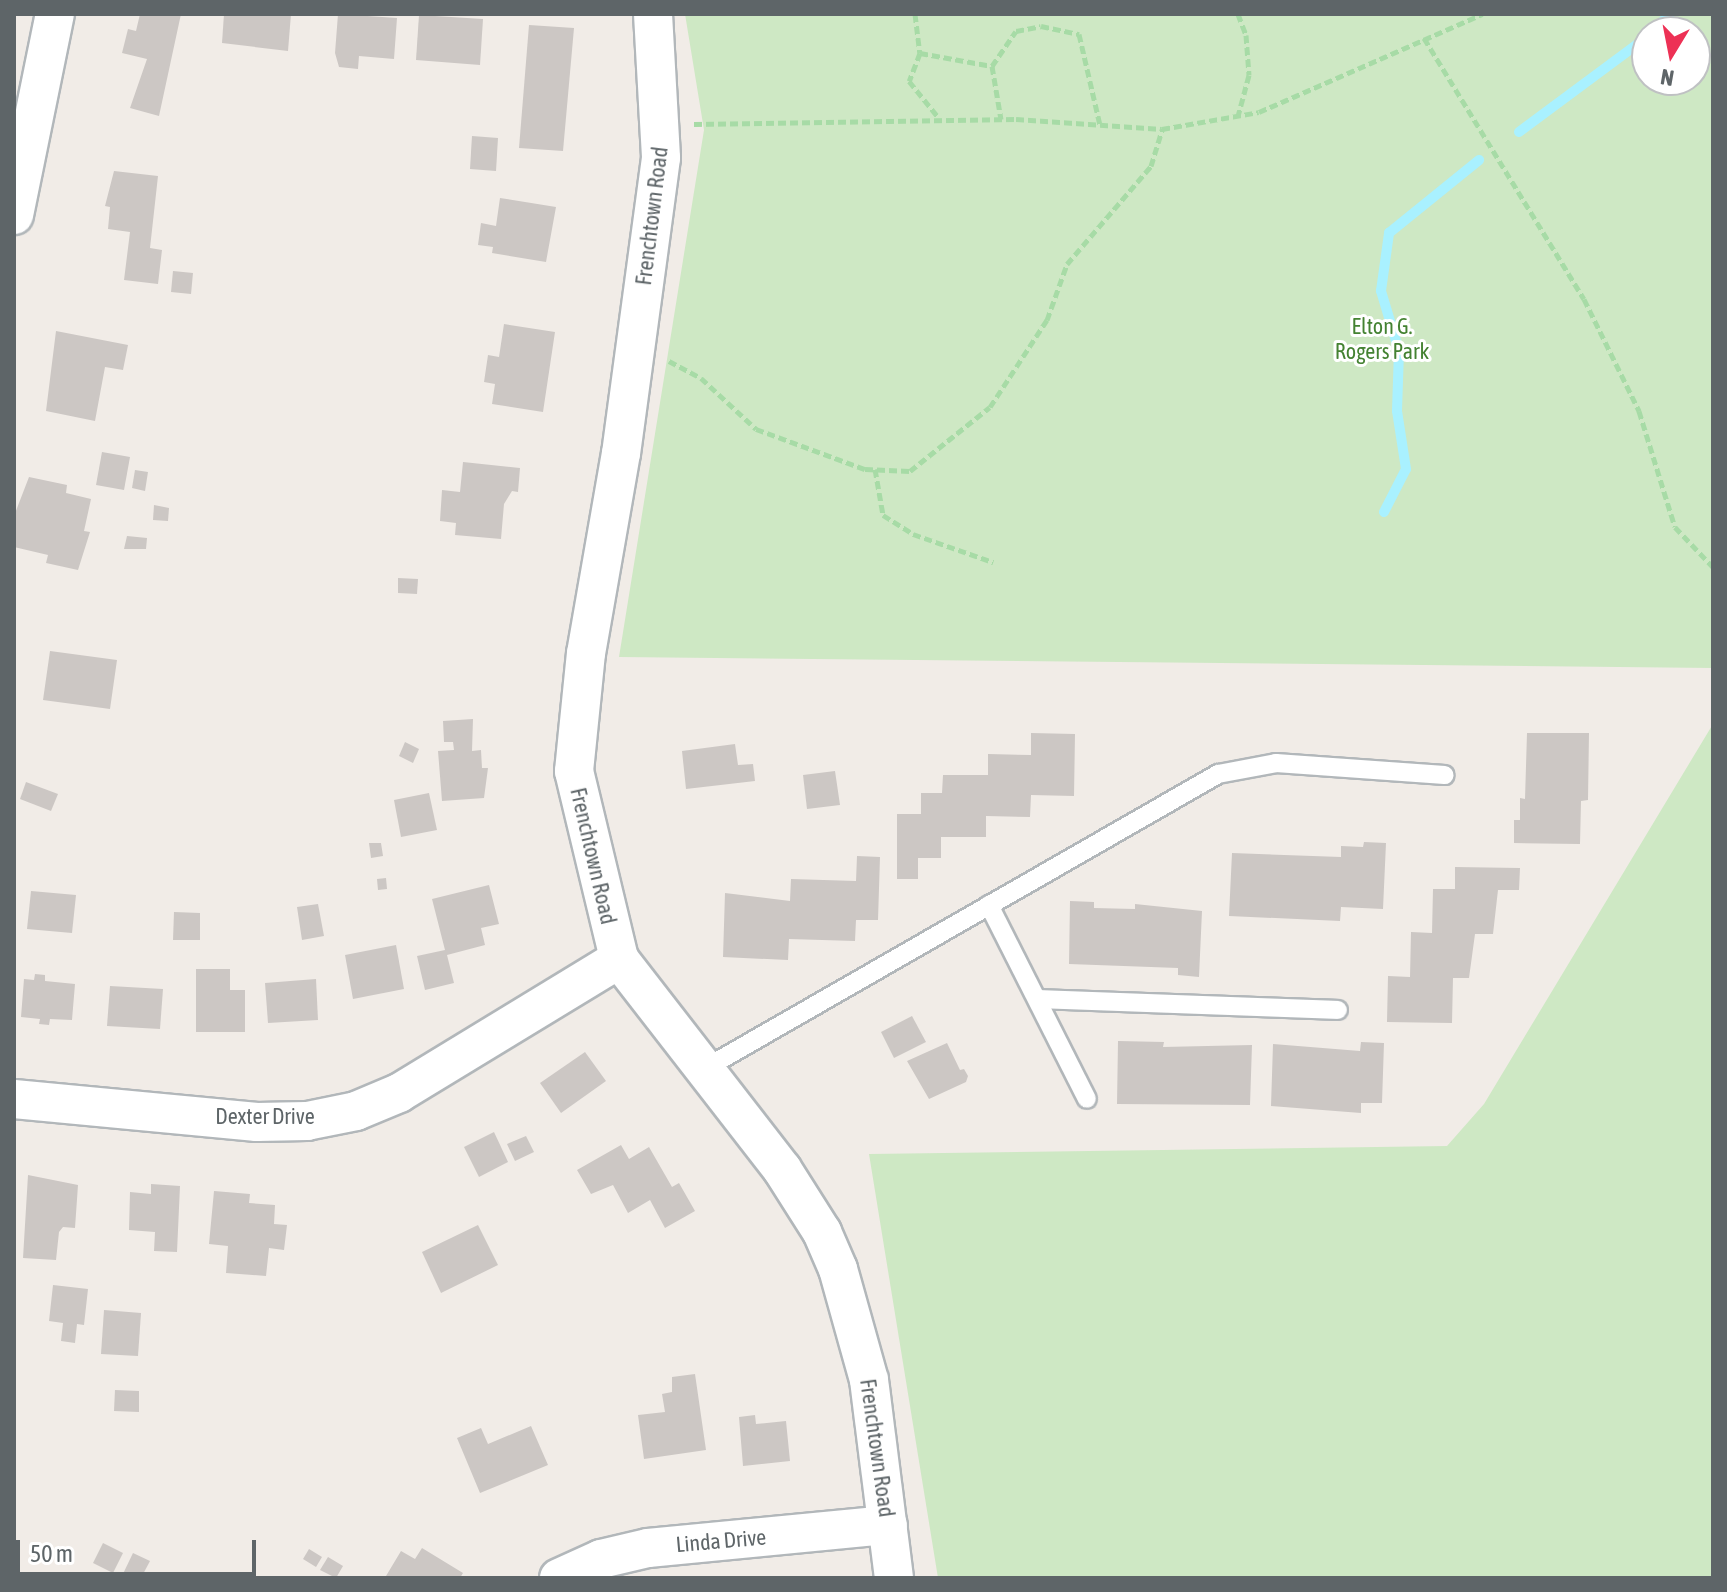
<!DOCTYPE html>
<style>
body{margin:0}
#map{position:relative;width:1727px;height:1592px;overflow:hidden;background:#f1ece7;font-family:"Asap Condensed",sans-serif}
div>[style]{position:absolute}
.green>*{inset:0;background:#cee8c4}
.stream>*{height:10px;margin:-5px;padding:0 5px;transform-origin:5px;border-radius:5px;background:#a9f1ff}
.building>*{inset:0;background:#ccc7c4}
.path>*{height:5px;margin-top:-2.5px;transform-origin:0;background:repeating-linear-gradient(90deg,#a7dba6 0 8px,transparent 0 12px)}
.roads{filter:drop-shadow(2px 0 #b2b7ba) drop-shadow(-2px 0 #b2b7ba) drop-shadow(0 2px #b2b7ba) drop-shadow(0 -2px #b2b7ba)}
.service>*{height:18px;margin:-9px;padding:0 9px;transform-origin:9px;border-radius:9px;background:#fff}
.minor>*{height:38px;margin:-19px;padding:0 19px;transform-origin:19px;border-radius:19px;background:#fff}
span{translate:-50% -50%;white-space:nowrap;text-align:center;line-height:1.15;-webkit-text-stroke:6px #fff;paint-order:stroke}
.street-label{font-size:22px;color:#5e6568}
.park-label{font-size:22px;color:#448232}
.frame{position:absolute;inset:0;border:16px solid #5e6568;pointer-events:none}
.north{position:absolute;left:1631px;top:16px;width:80px;height:80px;box-sizing:border-box;background:#fff;border:2px solid #bfc1c3;border-radius:50%;rotate:190deg;font-size:22px;font-weight:700;line-height:32px;text-align:center;color:#5e6568}
.north::after{content:'';display:block;margin:auto;width:28px;height:36px;background:#ed3155;clip-path:polygon(50% 0,100% 100%,50% 72%,0 100%)}
.scale{position:absolute;left:16px;top:1540px;width:240px;height:36px;box-sizing:border-box;border:4px solid #5e6568;border-top:0;padding-left:10px;font-size:24px;line-height:28px;white-space:nowrap;color:#5e6568;-webkit-text-stroke:6px #fff;paint-order:stroke}
</style>
<div id="map">
<div class="green">
<div style="clip-path:polygon(evenodd,685px 14px,1713px 14px,1713px 668px,619px 657px,704px 130px,685px 14px,1647px 32px,1695px 32px,1695px 80px,1647px 80px,1647px 32px)"></div>
<div style="clip-path:polygon(1713px 724px,1713px 1578px,938px 1578px,869px 1154px,1447px 1146px,1484px 1104px)"></div>
</div>
<div class="stream">
<div style="left:1652px;top:32px;width:25px;rotate:-45deg"></div>
<div style="left:1519px;top:132px;width:159px;rotate:-36.6deg"></div>
<div style="left:1384px;top:512px;width:48px;rotate:-62.9deg"></div>
<div style="left:1406px;top:469px;width:59px;rotate:-98.8deg"></div>
<div style="left:1397px;top:411px;width:60px;rotate:-88.1deg"></div>
<div style="left:1399px;top:351px;width:63px;rotate:-106.7deg"></div>
<div style="left:1381px;top:291px;width:59px;rotate:-82.1deg"></div>
<div style="left:1389px;top:233px;width:116px;rotate:-39deg"></div>
</div>
<div class="building">
<div style="clip-path:polygon(140px 14px,181px 14px,159px 116px,130px 108px,147px 59px,122px 53px,128px 29px,136px 31px)"></div>
<div style="clip-path:polygon(224px 14px,291px 14px,288px 51px,222px 43px)"></div>
<div style="clip-path:polygon(338px 14px,397px 18px,394px 59px,359px 56px,358px 69px,339px 67px,335px 53px)"></div>
<div style="clip-path:polygon(419px 15px,483px 19px,480px 65px,416px 60px)"></div>
<div style="clip-path:polygon(529px 25px,574px 28px,563px 151px,519px 148px)"></div>
<div style="clip-path:polygon(472px 136px,498px 138px,496px 171px,470px 169px)"></div>
<div style="clip-path:polygon(114px 171px,158px 176px,150px 248px,162px 250px,158px 284px,124px 280px,130px 232px,108px 229px,110px 207px,105px 206px)"></div>
<div style="clip-path:polygon(500px 198px,556px 207px,546px 262px,492px 253px,493px 247px,478px 245px,481px 223px,496px 226px)"></div>
<div style="clip-path:polygon(173px 271px,193px 273px,191px 294px,171px 292px)"></div>
<div style="clip-path:polygon(504px 324px,555px 332px,543px 412px,492px 404px,495px 384px,484px 382px,488px 355px,499px 357px)"></div>
<div style="clip-path:polygon(56px 331px,128px 345px,123px 370px,105px 367px,95px 421px,46px 411px)"></div>
<div style="clip-path:polygon(102px 452px,130px 457px,124px 490px,96px 485px)"></div>
<div style="clip-path:polygon(463px 462px,520px 468px,518px 492px,512px 491px,504px 504px,501px 539px,455px 535px,456px 523px,440px 521px,442px 490px,460px 492px)"></div>
<div style="clip-path:polygon(135px 470px,148px 472px,145px 491px,132px 488px)"></div>
<div style="clip-path:polygon(29px 477px,67px 485px,66px 493px,91px 499px,84px 531px,90px 532px,78px 570px,46px 563px,48px 555px,14px 547px,14px 516px)"></div>
<div style="clip-path:polygon(154px 505px,169px 508px,168px 521px,153px 520px)"></div>
<div style="clip-path:polygon(127px 536px,147px 538px,146px 549px,124px 549px)"></div>
<div style="clip-path:polygon(398px 578px,418px 579px,417px 594px,398px 593px)"></div>
<div style="clip-path:polygon(50px 651px,117px 660px,110px 709px,43px 700px)"></div>
<div style="clip-path:polygon(473px 719px,472px 751px,481px 750px,482px 768px,488px 768px,484px 798px,442px 801px,438px 751px,454px 750px,453px 742px,444px 742px,443px 721px)"></div>
<div style="clip-path:polygon(1031px 733px,1075px 734px,1074px 796px,1031px 795px,1030px 817px,986px 816px,986px 837px,941px 837px,941px 858px,918px 858px,918px 879px,897px 879px,897px 814px,921px 814px,921px 793px,942px 793px,943px 775px,988px 775px,988px 754px,1031px 755px)"></div>
<div style="clip-path:polygon(1527px 733px,1589px 733px,1588px 800px,1581px 801px,1580px 844px,1514px 843px,1514px 820px,1520px 820px,1520px 798px,1525px 799px)"></div>
<div style="clip-path:polygon(405px 742px,419px 749px,413px 763px,399px 756px)"></div>
<div style="clip-path:polygon(735px 744px,738px 765px,753px 764px,755px 781px,686px 789px,682px 751px)"></div>
<div style="clip-path:polygon(835px 771px,840px 805px,807px 809px,803px 775px)"></div>
<div style="clip-path:polygon(26px 782px,58px 794px,51px 811px,20px 799px)"></div>
<div style="clip-path:polygon(429px 793px,437px 830px,401px 837px,394px 800px)"></div>
<div style="clip-path:polygon(1364px 842px,1386px 843px,1383px 909px,1341px 907px,1340px 921px,1229px 916px,1232px 853px,1341px 857px,1341px 846px,1363px 847px)"></div>
<div style="clip-path:polygon(369px 843px,381px 843px,383px 856px,371px 858px)"></div>
<div style="clip-path:polygon(857px 856px,880px 857px,878px 920px,856px 920px,855px 941px,789px 939px,788px 960px,723px 957px,725px 893px,790px 901px,791px 879px,856px 881px)"></div>
<div style="clip-path:polygon(1455px 867px,1520px 868px,1519px 890px,1498px 890px,1493px 934px,1475px 934px,1469px 978px,1453px 978px,1452px 1023px,1387px 1022px,1388px 976px,1410px 977px,1411px 932px,1432px 933px,1433px 889px,1455px 889px)"></div>
<div style="clip-path:polygon(386px 878px,387px 889px,378px 890px,377px 879px)"></div>
<div style="clip-path:polygon(489px 885px,499px 924px,481px 928px,485px 945px,447px 955px,454px 983px,425px 990px,417px 956px,445px 950px,432px 899px)"></div>
<div style="clip-path:polygon(31px 891px,76px 895px,72px 933px,27px 929px)"></div>
<div style="clip-path:polygon(1070px 901px,1094px 902px,1094px 908px,1135px 909px,1135px 904px,1202px 911px,1199px 977px,1178px 975px,1178px 968px,1069px 964px)"></div>
<div style="clip-path:polygon(318px 904px,324px 936px,302px 940px,297px 907px)"></div>
<div style="clip-path:polygon(174px 912px,200px 913px,200px 940px,173px 940px)"></div>
<div style="clip-path:polygon(396px 945px,404px 989px,353px 999px,345px 955px)"></div>
<div style="clip-path:polygon(196px 969px,230px 969px,230px 990px,245px 990px,245px 1032px,196px 1032px)"></div>
<div style="clip-path:polygon(35px 974px,45px 975px,45px 981px,75px 984px,72px 1020px,50px 1019px,49px 1025px,39px 1024px,40px 1019px,21px 1017px,24px 979px,34px 980px)"></div>
<div style="clip-path:polygon(316px 979px,318px 1020px,268px 1023px,265px 983px)"></div>
<div style="clip-path:polygon(110px 986px,163px 989px,160px 1029px,107px 1026px)"></div>
<div style="clip-path:polygon(912px 1016px,926px 1042px,894px 1058px,881px 1032px)"></div>
<div style="clip-path:polygon(1118px 1041px,1164px 1042px,1163px 1047px,1252px 1045px,1250px 1105px,1117px 1104px)"></div>
<div style="clip-path:polygon(1361px 1042px,1384px 1043px,1382px 1103px,1361px 1103px,1361px 1113px,1271px 1106px,1273px 1044px,1360px 1051px)"></div>
<div style="clip-path:polygon(947px 1043px,960px 1070px,964px 1069px,968px 1076px,966px 1082px,929px 1099px,907px 1061px)"></div>
<div style="clip-path:polygon(585px 1052px,606px 1081px,561px 1113px,540px 1083px)"></div>
<div style="clip-path:polygon(494px 1132px,508px 1162px,479px 1177px,464px 1147px)"></div>
<div style="clip-path:polygon(526px 1136px,534px 1152px,515px 1161px,507px 1144px)"></div>
<div style="clip-path:polygon(621px 1145px,629px 1159px,649px 1147px,672px 1187px,679px 1183px,695px 1211px,665px 1228px,650px 1200px,628px 1213px,613px 1185px,591px 1194px,577px 1170px)"></div>
<div style="clip-path:polygon(28px 1175px,78px 1185px,75px 1228px,63px 1227px,59px 1232px,56px 1260px,23px 1258px)"></div>
<div style="clip-path:polygon(151px 1184px,180px 1186px,177px 1252px,154px 1251px,155px 1232px,129px 1230px,130px 1192px,151px 1194px)"></div>
<div style="clip-path:polygon(214px 1191px,250px 1194px,249px 1203px,275px 1205px,274px 1224px,287px 1225px,284px 1250px,269px 1248px,266px 1276px,226px 1273px,228px 1246px,209px 1244px)"></div>
<div style="clip-path:polygon(478px 1225px,498px 1265px,441px 1293px,422px 1252px)"></div>
<div style="clip-path:polygon(53px 1285px,88px 1289px,84px 1325px,77px 1324px,75px 1343px,61px 1341px,63px 1323px,49px 1321px)"></div>
<div style="clip-path:polygon(104px 1310px,141px 1313px,138px 1356px,101px 1354px)"></div>
<div style="clip-path:polygon(695px 1374px,706px 1450px,644px 1459px,638px 1415px,665px 1412px,662px 1394px,672px 1392px,672px 1377px)"></div>
<div style="clip-path:polygon(115px 1390px,139px 1391px,139px 1412px,114px 1411px)"></div>
<div style="clip-path:polygon(755px 1415px,756px 1424px,786px 1421px,790px 1461px,743px 1466px,739px 1417px)"></div>
<div style="clip-path:polygon(531px 1426px,548px 1465px,480px 1493px,457px 1438px,481px 1428px,488px 1444px)"></div>
<div style="clip-path:polygon(103px 1543px,123px 1553px,113px 1573px,93px 1563px)"></div>
<div style="clip-path:polygon(422px 1548px,463px 1573px,460px 1578px,386px 1576px,401px 1551px,415px 1559px)"></div>
<div style="clip-path:polygon(309px 1549px,322px 1557px,316px 1567px,303px 1559px)"></div>
<div style="clip-path:polygon(133px 1553px,150px 1561px,141px 1578px,121px 1578px)"></div>
<div style="clip-path:polygon(328px 1557px,343px 1566px,336px 1578px,320px 1570px)"></div>
</div>
<div class="path">
<div style="left:915px;top:14px;width:39px;rotate:83deg"></div>
<div style="left:920px;top:53px;width:30px;rotate:111deg"></div>
<div style="left:909px;top:81px;width:48px;rotate:51deg"></div>
<div style="left:1238px;top:14px;width:22px;rotate:69deg"></div>
<div style="left:1246px;top:35px;width:40px;rotate:85.7deg"></div>
<div style="left:1249px;top:75px;width:42px;rotate:105deg"></div>
<div style="left:1424px;top:38px;width:306px;rotate:58.5deg"></div>
<div style="left:1584px;top:299px;width:125px;rotate:63.8deg"></div>
<div style="left:1639px;top:411px;width:121px;rotate:72.8deg"></div>
<div style="left:1675px;top:527px;width:55px;rotate:46.5deg"></div>
<div style="left:920px;top:53px;width:73px;rotate:10.2deg"></div>
<div style="left:992px;top:66px;width:42px;rotate:-55.6deg"></div>
<div style="left:1016px;top:31px;width:25px;rotate:-11deg"></div>
<div style="left:1041px;top:26px;width:39px;rotate:12deg"></div>
<div style="left:1079px;top:34px;width:93px;rotate:77deg"></div>
<div style="left:992px;top:66px;width:54px;rotate:80.4deg"></div>
<div style="left:694px;top:124px;width:322px;rotate:-0.9deg"></div>
<div style="left:1016px;top:119px;width:146px;rotate:3.9deg"></div>
<div style="left:1162px;top:129px;width:98px;rotate:-9.9deg"></div>
<div style="left:1259px;top:112px;width:244px;rotate:-23.7deg"></div>
<div style="left:669px;top:361px;width:36px;rotate:28deg"></div>
<div style="left:701px;top:378px;width:75px;rotate:42.8deg"></div>
<div style="left:756px;top:429px;width:116px;rotate:20.2deg"></div>
<div style="left:865px;top:469px;width:45px;rotate:2.5deg"></div>
<div style="left:910px;top:471px;width:102px;rotate:-38.7deg"></div>
<div style="left:990px;top:407px;width:104px;rotate:-56.8deg"></div>
<div style="left:1047px;top:320px;width:59px;rotate:-70.3deg"></div>
<div style="left:1067px;top:264px;width:129px;rotate:-49.4deg"></div>
<div style="left:1151px;top:166px;width:39px;rotate:-73deg"></div>
<div style="left:875px;top:469px;width:47px;rotate:80.1deg"></div>
<div style="left:883px;top:515px;width:36px;rotate:32deg"></div>
<div style="left:913px;top:534px;width:85px;rotate:19.3deg"></div>
</div>
<div class="roads">
<div class="service">
<div style="left:989px;top:905px;width:217px;rotate:63.2deg"></div>
<div style="left:1039px;top:999px;width:299px;rotate:2.1deg"></div>
<div style="left:704px;top:1069px;width:593px;rotate:-29.85deg"></div>
<div style="left:1218px;top:774px;width:59px;rotate:-10.7deg"></div>
<div style="left:1276px;top:763px;width:169px;rotate:4.1deg"></div>
</div>
<div class="minor">
<div style="left:653px;top:14px;width:144px;rotate:86.8deg"></div>
<div style="left:661px;top:158px;width:298px;rotate:97.7deg"></div>
<div style="left:621px;top:453px;width:203px;rotate:99.9deg"></div>
<div style="left:586px;top:653px;width:119px;rotate:95.8deg"></div>
<div style="left:574px;top:771px;width:193px;rotate:76.5deg"></div>
<div style="left:619px;top:959px;width:266px;rotate:52.2deg"></div>
<div style="left:782px;top:1169px;width:75px;rotate:57.6deg"></div>
<div style="left:822px;top:1232px;width:40px;rotate:66.6deg"></div>
<div style="left:838px;top:1269px;width:115px;rotate:74.4deg"></div>
<div style="left:869px;top:1380px;width:200px;rotate:82.8deg"></div>
<div style="left:14px;top:215px;width:205px;rotate:-78.5deg"></div>
<div style="left:14px;top:1099px;width:244px;rotate:5.4deg"></div>
<div style="left:257px;top:1122px;width:50px;rotate:-1.1deg"></div>
<div style="left:307px;top:1121px;width:50px;rotate:-11.5deg"></div>
<div style="left:356px;top:1111px;width:47px;rotate:-22.7deg"></div>
<div style="left:399px;top:1093px;width:258px;rotate:-31.3deg"></div>
<div style="left:559px;top:1578px;width:46px;rotate:-24.3deg"></div>
<div style="left:601px;top:1559px;width:48px;rotate:-13.2deg"></div>
<div style="left:648px;top:1548px;width:241px;rotate:-5.5deg"></div>
</div>
</div>
<div class="street-label">
<span style="left:652px;top:216px;rotate:-83deg">Frenchtown Road</span>
<span style="left:593px;top:856px;rotate:77deg">Frenchtown Road</span>
<span style="left:265px;top:1117px">Dexter Drive</span>
<span style="left:877px;top:1448px;rotate:82deg">Frenchtown Road</span>
<span style="left:721px;top:1541px;rotate:-5deg">Linda Drive</span>
</div>
<div class="park-label">
<span style="left:1382px;top:339px">Elton G.<br>Rogers Park</span>
</div>
<div class="frame"></div>
<div class="north">N</div>
<div class="scale">50 m</div>
</div>
